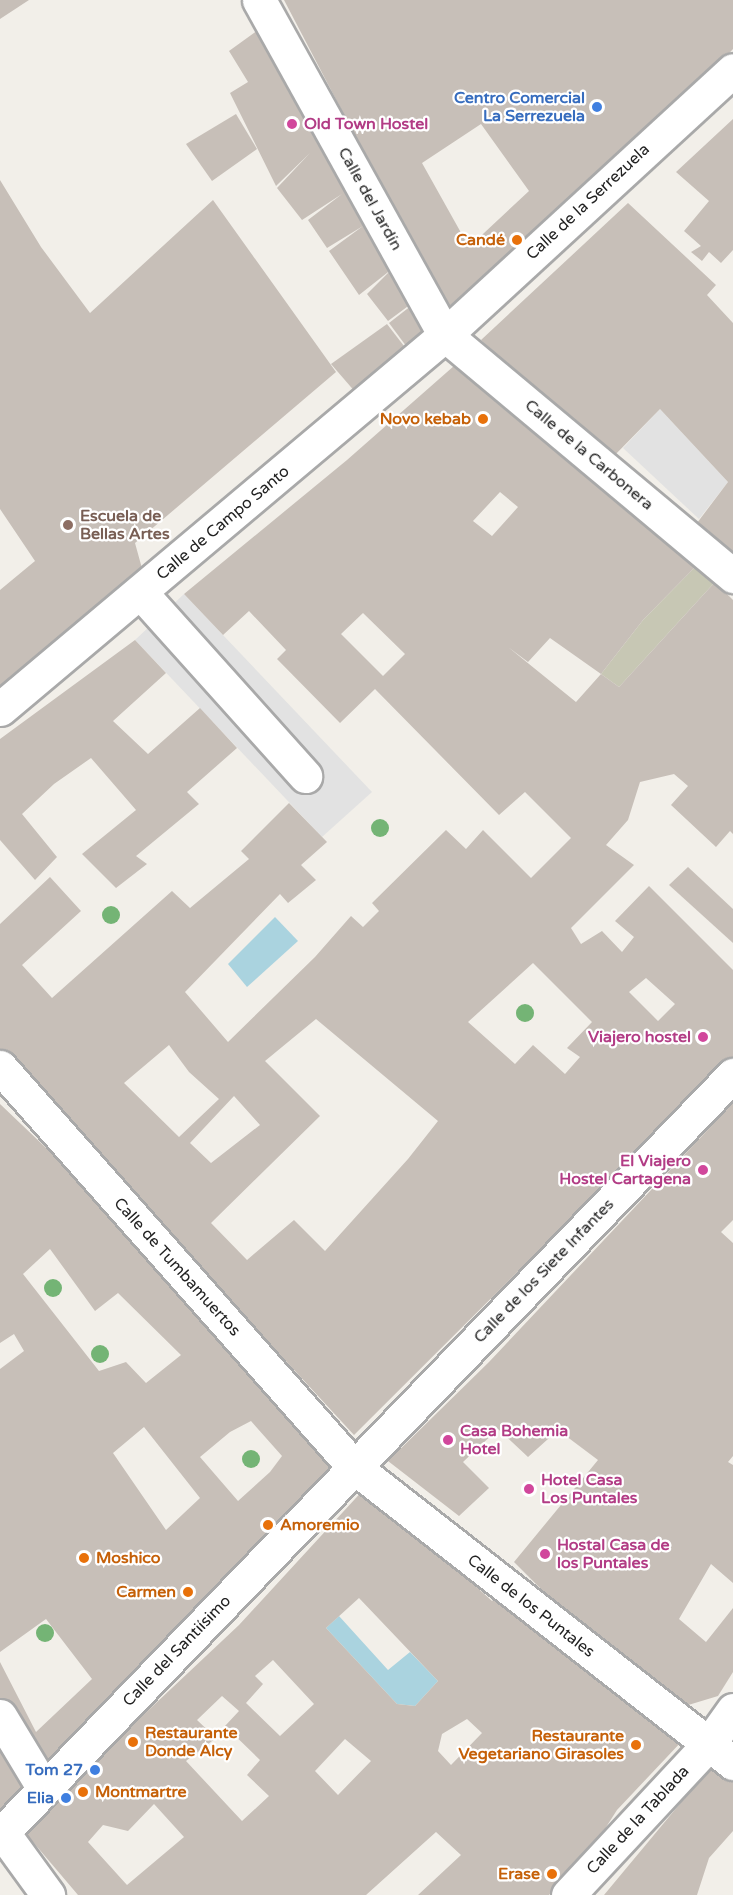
<!DOCTYPE html>
<meta charset="utf-8">
<style>
body{margin:0}
#map{position:relative;width:733px;height:1895px;overflow:hidden;background:#f2efe9;font-family:"Varela Round",sans-serif}
div>[style]{position:absolute}
.construction>*{inset:0;background:#c7c7b4}
.parking>*{inset:0;background:#e2e2e2}
.water>*{inset:0;background:#aad3df}
.building>*{inset:0;background:#c7bfb8}
.roads{filter:drop-shadow(2px 0 #a9a9a9) drop-shadow(-2px 0 #a9a9a9) drop-shadow(0 2px #a9a9a9) drop-shadow(0 -2px #a9a9a9)}
.minor>*{height:33px;margin:-16.5px;padding:0 16.5px;transform-origin:16.5px;border-radius:16.5px;background:#fff}
.trees>*{width:18px;height:18px;margin:-9px;border-radius:50%;background:#74b475}
.dots>*{width:16px;height:16px;translate:-50% -50%;box-sizing:border-box;border:3px solid #fff;border-radius:50%}
span{translate:-50% -50%;white-space:nowrap;text-align:center;line-height:1.15;-webkit-text-stroke:4.5px #fff;paint-order:stroke}
.shop-label{font-size:16px;color:#366cbe;font-weight:700}
.right{translate:-100% -50%;text-align:right}
.hotel-label{font-size:16px;color:#b23c85;font-weight:700}
.left{translate:0 -50%;text-align:left}
.street-label{font-size:16px;color:#222}
.food-label{font-size:16px;color:#c56008;font-weight:700}
.education-label{font-size:16px;color:#785e54;font-weight:700}
</style>
<div id="map">
<div class="construction">
<div style="clip-path:polygon(700px 562px,715px 582px,619px 687px,601px 674px,643px 620px)"></div>
</div>
<div class="parking">
<div style="clip-path:polygon(660px 409px,728px 482px,699px 519px,623px 448px)"></div>
<div style="clip-path:polygon(184px 594px,372px 792px,322px 837px,135px 640px)"></div>
</div>
<div class="water">
<div style="clip-path:polygon(275px 917px,298px 941px,247px 987px,228px 964px)"></div>
<div style="clip-path:polygon(339px 1616px,388px 1670px,410px 1652px,438px 1681px,415px 1706px,397px 1704px,326px 1628px)"></div>
</div>
<div class="building">
<div style="clip-path:polygon(0 0,29px 0,0 19px)"></div>
<div style="clip-path:polygon(evenodd,284px 0,733px 0,733px 49px,660px 127px,454px 323px,378px 186px,364px 153px,284px 0,481px 124px,529px 191px,469px 247px,422px 163px,481px 124px)"></div>
<div style="clip-path:polygon(258px 30px,349px 189px,365px 224px,415px 301px,388px 321px,367px 294px,392px 269px,359px 295px,329px 251px,363px 226px,327px 248px,308px 220px,342px 194px,302px 220px,277px 188px,310px 153px,276px 186px,230px 93px,248px 82px,229px 51px)"></div>
<div style="clip-path:polygon(236px 114px,257px 149px,212px 181px,186px 144px)"></div>
<div style="clip-path:polygon(733px 119px,733px 250px,721px 263px,709px 252px,702px 261px,691px 252px,701px 246px,684px 231px,709px 201px,676px 172px)"></div>
<div style="clip-path:polygon(0 180px,41px 247px,90px 313px,213px 200px,336px 372px,135px 543px,143px 572px,0 696px,0 590px,35px 561px,0 509px)"></div>
<div style="clip-path:polygon(628px 203px,716px 285px,707px 295px,733px 323px,733px 560px,694px 527px,728px 482px,660px 409px,611px 459px,481px 340px)"></div>
<div style="clip-path:polygon(416px 302px,442px 336px,415px 358px,389px 323px)"></div>
<div style="clip-path:polygon(387px 324px,414px 359px,363px 401px,331px 364px)"></div>
<div style="clip-path:polygon(evenodd,463px 358px,700px 562px,643px 620px,601px 674px,550px 638px,528px 662px,508px 647px,576px 702px,601px 674px,619px 687px,715px 582px,733px 600px,733px 834px,730px 831px,716px 847px,671px 805px,688px 786px,674px 774px,640px 782px,628px 820px,606px 845px,634px 865px,571px 928px,581px 944px,602px 931px,622px 952px,634px 937px,615px 921px,649px 886px,733px 970px,733px 1057px,354px 1435px,0 1051px,0 924px,50px 877px,81px 911px,22px 965px,52px 998px,172px 891px,190px 908px,249px 859px,241px 851px,289px 803px,327px 842px,301px 865px,316px 880px,288px 903px,280px 894px,185px 992px,228px 1042px,315px 957px,351px 916px,363px 927px,379px 911px,372px 903px,446px 830px,466px 849px,483px 830px,531px 878px,571px 838px,525px 792px,499px 815px,375px 689px,340px 723px,277px 659px,286px 650px,249px 611px,223px 635px,184px 594px,347px 460px,463px 358px,500px 492px,518px 507px,492px 536px,473px 521px,500px 492px,463px 358px,363px 613px,405px 654px,383px 676px,341px 634px,363px 613px,463px 358px,533px 963px,592px 1022px,567px 1048px,580px 1057px,565px 1074px,533px 1045px,515px 1064px,468px 1022px,533px 963px,463px 358px,646px 978px,675px 1004px,658px 1021px,629px 992px,646px 978px,463px 358px,316px 1019px,438px 1121px,408px 1159px,325px 1251px,294px 1220px,247px 1260px,211px 1223px,320px 1116px,265px 1061px,316px 1019px,463px 358px,169px 1045px,189px 1072px,219px 1099px,179px 1137px,124px 1083px,169px 1045px,463px 358px,234px 1096px,260px 1125px,211px 1163px,190px 1143px,234px 1096px)"></div>
<div style="clip-path:polygon(135px 640px,166px 673px,113px 721px,148px 754px,200px 708px,237px 748px,187px 792px,199px 804px,136px 856px,147px 864px,116px 888px,82px 854px,136px 810px,91px 758px,54px 784px,22px 814px,57px 857px,35px 880px,0 840px,0 739px)"></div>
<div style="clip-path:polygon(688px 867px,733px 909px,733px 943px,669px 885px)"></div>
<div style="clip-path:polygon(733px 1103px,733px 1220px,721px 1232px,733px 1243px,733px 1456px,728px 1462px,733px 1465px,733px 1583px,711px 1564px,679px 1619px,706px 1642px,733px 1608px,733px 1672px,718px 1696px,685px 1706px,664px 1692px,545px 1593px,514px 1562px,598px 1460px,558px 1430px,528px 1457px,498px 1429px,463px 1462px,489px 1488px,459px 1516px,388px 1461px,489px 1362px)"></div>
<div style="clip-path:polygon(evenodd,0 1104px,64px 1165px,156px 1262px,346px 1468px,43px 1774px,0 1702px,0 1662px,36px 1732px,92px 1679px,46px 1619px,0 1652px,0 1369px,24px 1351px,14px 1334px,0 1343px,0 1104px,50px 1249px,95px 1311px,118px 1293px,181px 1355px,146px 1383px,126px 1362px,99px 1371px,23px 1274px,50px 1249px,0 1104px,251px 1421px,282px 1456px,270px 1472px,238px 1501px,200px 1457px,230px 1432px,251px 1421px,0 1104px,144px 1427px,200px 1498px,166px 1530px,113px 1453px,144px 1427px)"></div>
<div style="clip-path:polygon(evenodd,366px 1487px,492px 1601px,499px 1595px,683px 1740px,617px 1810px,601px 1835px,549px 1895px,418px 1895px,461px 1855px,436px 1832px,366px 1895px,78px 1895px,22px 1829px,239px 1625px,366px 1487px,359px 1598px,438px 1681px,415px 1706px,397px 1704px,326px 1628px,359px 1598px,366px 1487px,273px 1660px,314px 1704px,280px 1736px,246px 1703px,263px 1684px,255px 1676px,273px 1660px,366px 1487px,222px 1696px,239px 1711px,225px 1726px,260px 1760px,247px 1775px,269px 1796px,242px 1821px,186px 1761px,216px 1738px,197px 1720px,222px 1696px,366px 1487px,467px 1719px,482px 1733px,451px 1765px,438px 1751px,442px 1734px,467px 1719px,366px 1487px,345px 1739px,371px 1761px,338px 1795px,315px 1771px,345px 1739px,366px 1487px,154px 1804px,184px 1837px,127px 1885px,88px 1842px,103px 1825px,128px 1831px,154px 1804px)"></div>
<div style="clip-path:polygon(0 1735px,36px 1789px,0 1824px)"></div>
<div style="clip-path:polygon(713px 1764px,733px 1778px,733px 1831px,709px 1858px,697px 1895px,604px 1895px)"></div>
</div>
<div class="roads">
<div class="minor">
<div style="left:259px;top:0;width:383px;rotate:61deg"></div>
<div style="left:445px;top:335px;width:376px;rotate:39.9deg"></div>
<div style="left:141px;top:593px;width:246px;rotate:48.1deg"></div>
<div style="left:0;top:709px;width:581px;rotate:-40.05deg"></div>
<div style="left:445px;top:335px;width:391px;rotate:-42.6deg"></div>
<div style="left:0;top:1067px;width:534px;rotate:48.49deg"></div>
<div style="left:354px;top:1467px;width:481px;rotate:38deg"></div>
<div style="left:0;top:1716px;width:85px;rotate:58.9deg"></div>
<div style="left:3px;top:1833px;width:77px;rotate:54deg"></div>
<div style="left:0;top:1835px;width:1056px;rotate:-46.04deg"></div>
<div style="left:568px;top:1895px;width:205px;rotate:-47deg"></div>
<div style="left:708px;top:1745px;width:43px;rotate:-54.5deg"></div>
</div>
</div>
<div class="trees">
<div style="left:380px;top:828px"></div>
<div style="left:111px;top:915px"></div>
<div style="left:525px;top:1013px"></div>
<div style="left:53px;top:1288px"></div>
<div style="left:100px;top:1354px"></div>
<div style="left:251px;top:1459px"></div>
<div style="left:45px;top:1633px"></div>
</div>
<div class="dots">
<div style="left:597px;top:107px;background:#3f7fe0"></div>
<div style="left:292px;top:124px;background:#d1479c"></div>
<div style="left:517px;top:240px;background:#e8710a"></div>
<div style="left:483px;top:419px;background:#e8710a"></div>
<div style="left:68px;top:525px;background:#8d6e63"></div>
<div style="left:703px;top:1037px;background:#d1479c"></div>
<div style="left:703px;top:1170px;background:#d1479c"></div>
<div style="left:448px;top:1440px;background:#d1479c"></div>
<div style="left:529px;top:1489px;background:#d1479c"></div>
<div style="left:268px;top:1525px;background:#e8710a"></div>
<div style="left:545px;top:1554px;background:#d1479c"></div>
<div style="left:84px;top:1558px;background:#e8710a"></div>
<div style="left:188px;top:1592px;background:#e8710a"></div>
<div style="left:133px;top:1742px;background:#e8710a"></div>
<div style="left:636px;top:1745px;background:#e8710a"></div>
<div style="left:95px;top:1770px;background:#3f7fe0"></div>
<div style="left:83px;top:1792px;background:#e8710a"></div>
<div style="left:66px;top:1798px;background:#3f7fe0"></div>
<div style="left:552px;top:1874px;background:#e8710a"></div>
</div>
<div class="shop-label">
<span class="right" style="left:585px;top:107px">Centro Comercial<br>La Serrezuela</span>
<span class="right" style="left:83px;top:1770px">Tom 27</span>
<span class="right" style="left:54px;top:1798px">Elia</span>
</div>
<div class="hotel-label">
<span class="left" style="left:304px;top:124px">Old Town Hostel</span>
<span class="right" style="left:691px;top:1037px">Viajero hostel</span>
<span class="right" style="left:691px;top:1170px">El Viajero<br>Hostel Cartagena</span>
<span class="left" style="left:460px;top:1440px">Casa Bohemia<br>Hotel</span>
<span class="left" style="left:541px;top:1489px">Hotel Casa<br>Los Puntales</span>
<span class="left" style="left:557px;top:1554px">Hostal Casa de<br>los Puntales</span>
</div>
<div class="street-label">
<span style="left:370px;top:199px;rotate:61deg">Calle del Jardín</span>
<span style="left:588px;top:202px;rotate:-43deg">Calle de la Serrezuela</span>
<span style="left:589px;top:455px;rotate:40deg">Calle de la Carbonera</span>
<span style="left:223px;top:523px;rotate:-40deg">Calle de Campo Santo</span>
<span style="left:177px;top:1267px;rotate:48deg">Calle de Tumbamuertos</span>
<span style="left:544px;top:1271px;rotate:-46deg">Calle de los Siete Infantes</span>
<span style="left:531px;top:1606px;rotate:38deg">Calle de los Puntales</span>
<span style="left:177px;top:1651px;rotate:-46deg">Calle del Santiísimo</span>
<span style="left:638px;top:1820px;rotate:-47deg">Calle de la Tablada</span>
</div>
<div class="food-label">
<span class="right" style="left:505px;top:240px">Candé</span>
<span class="right" style="left:471px;top:419px">Novo kebab</span>
<span class="left" style="left:280px;top:1525px">Amoremio</span>
<span class="left" style="left:96px;top:1558px">Moshico</span>
<span class="right" style="left:176px;top:1592px">Carmen</span>
<span class="left" style="left:145px;top:1742px">Restaurante<br>Donde Alcy</span>
<span class="right" style="left:624px;top:1745px">Restaurante<br>Vegetariano Girasoles</span>
<span class="left" style="left:95px;top:1792px">Montmartre</span>
<span class="right" style="left:540px;top:1874px">Erase</span>
</div>
<div class="education-label">
<span class="left" style="left:80px;top:525px">Escuela de<br>Bellas Artes</span>
</div>
</div>
